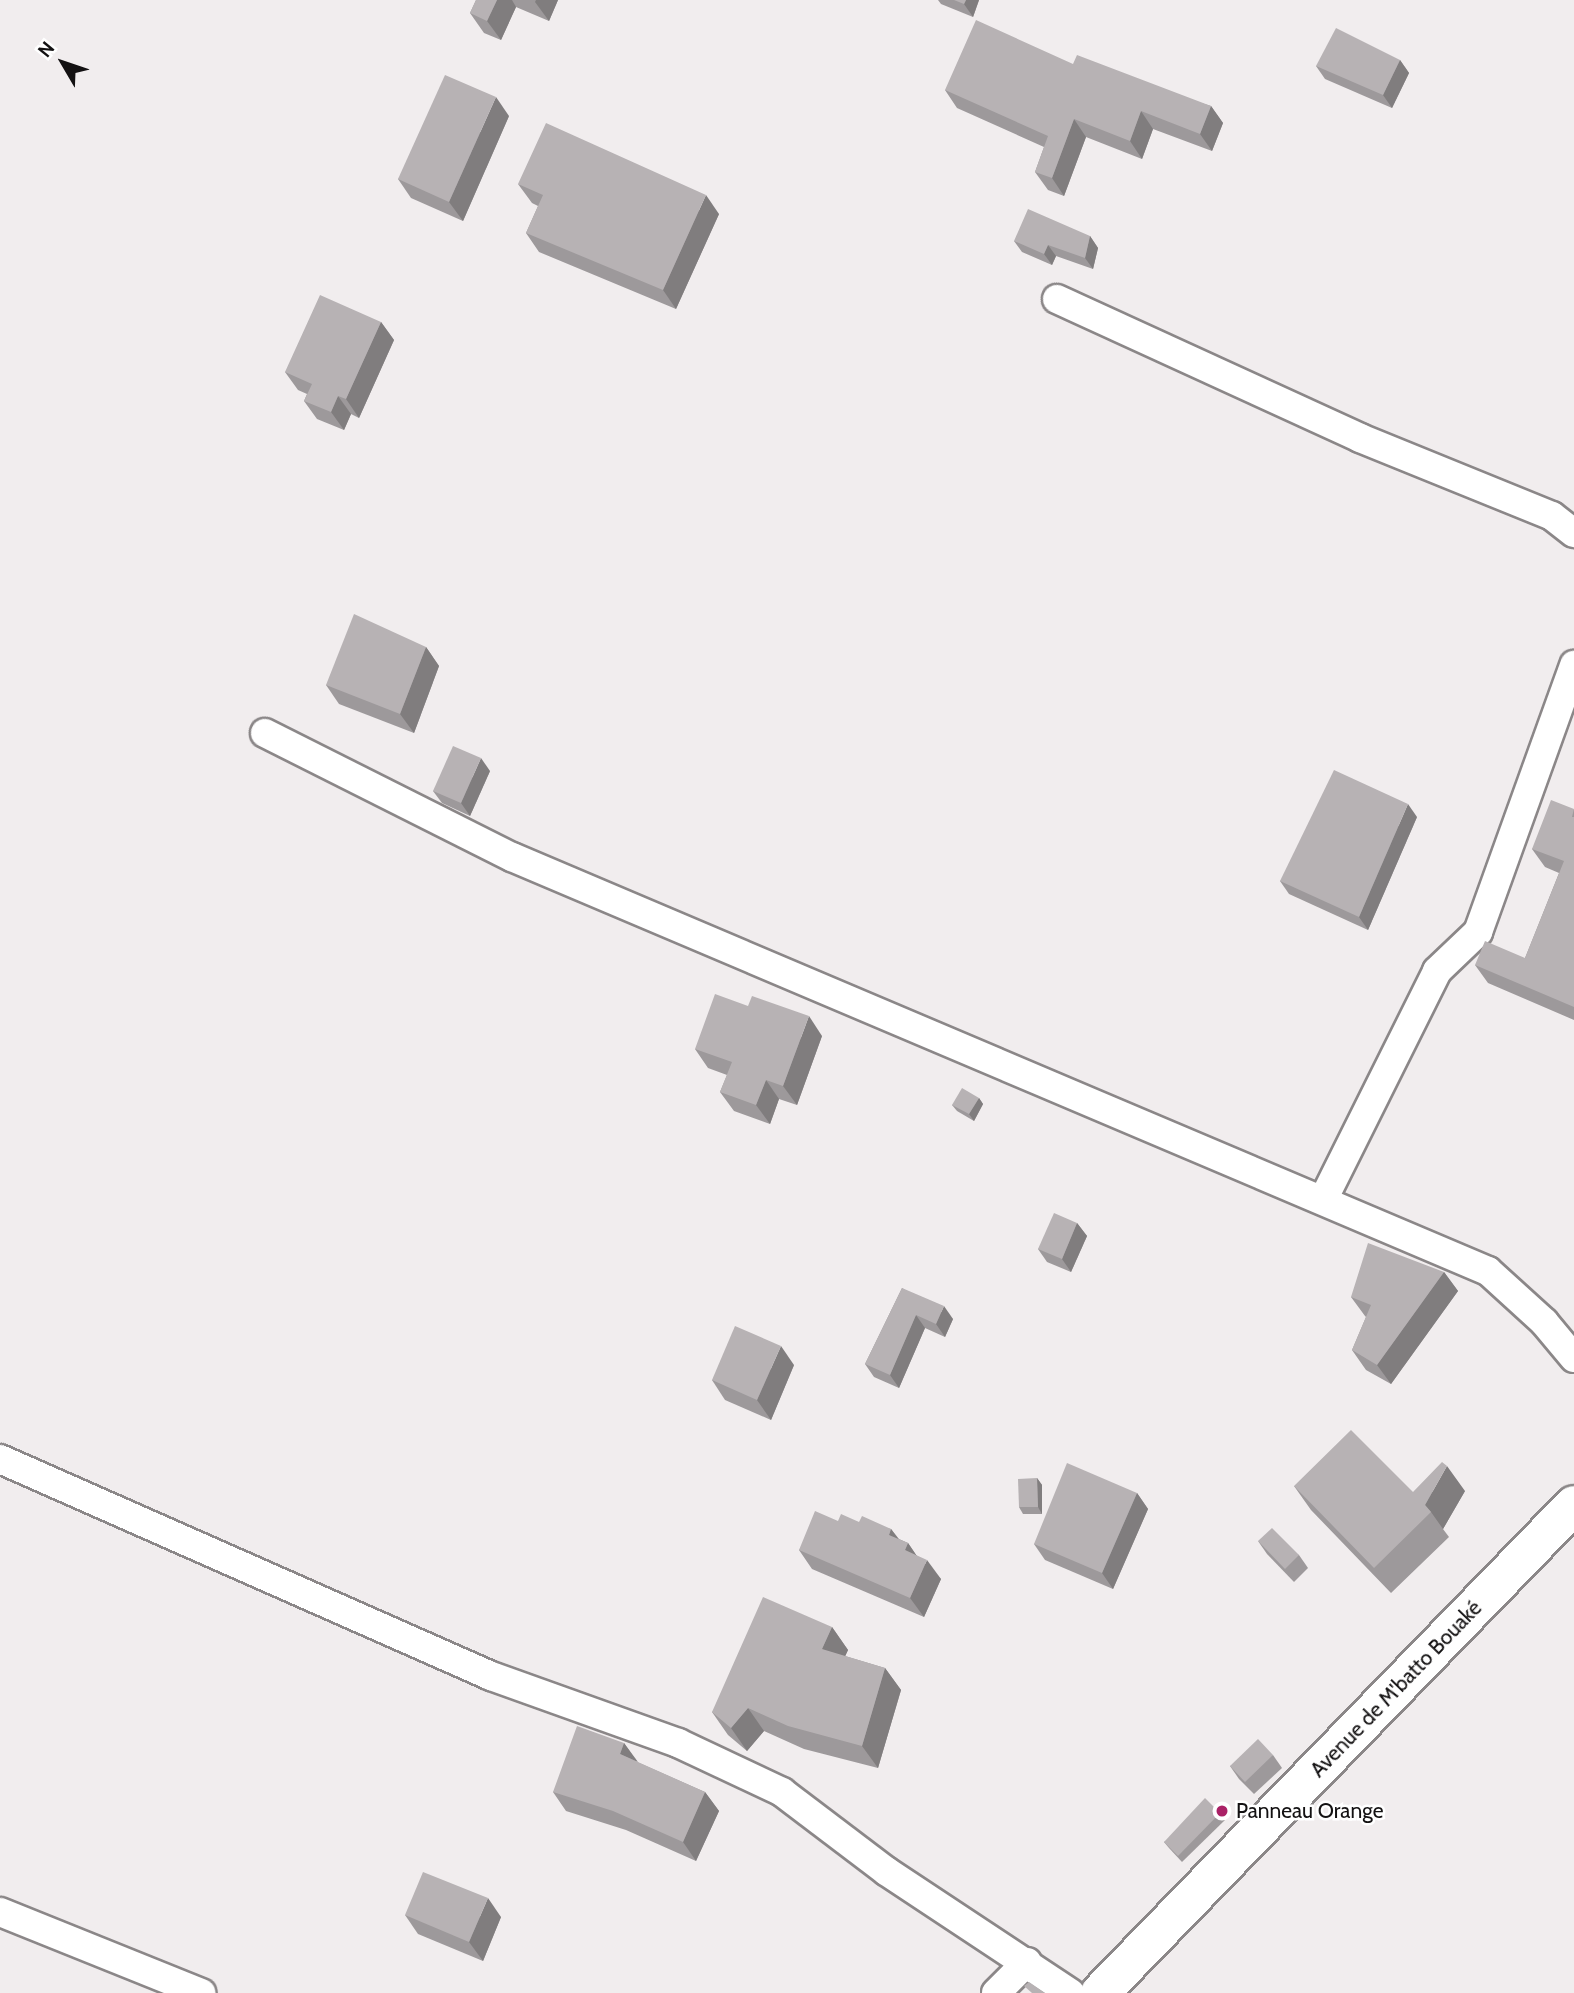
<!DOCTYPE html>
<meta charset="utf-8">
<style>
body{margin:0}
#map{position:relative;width:1574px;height:1993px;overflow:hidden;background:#f1edee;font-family:Cabin,sans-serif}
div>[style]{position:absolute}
.roads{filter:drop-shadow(2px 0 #8b8788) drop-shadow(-2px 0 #8b8788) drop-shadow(0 2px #8b8788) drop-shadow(0 -2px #8b8788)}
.street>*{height:28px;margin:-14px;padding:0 14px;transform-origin:14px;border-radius:14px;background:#fff}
.secondary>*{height:38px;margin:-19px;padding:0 19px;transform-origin:19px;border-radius:19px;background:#fff}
.wall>*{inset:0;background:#9d999b}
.shaded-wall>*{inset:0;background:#807d7e}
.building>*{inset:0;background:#b7b2b4}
.dots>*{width:19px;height:19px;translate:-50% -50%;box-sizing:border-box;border:4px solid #fff;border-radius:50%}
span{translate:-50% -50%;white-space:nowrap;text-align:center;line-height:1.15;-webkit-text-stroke:5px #fff;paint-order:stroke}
.street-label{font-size:21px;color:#131112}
.poi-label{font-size:21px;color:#131112}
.left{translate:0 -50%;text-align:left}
.north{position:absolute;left:28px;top:28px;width:70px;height:70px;-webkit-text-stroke:5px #fff;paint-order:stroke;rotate:309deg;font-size:19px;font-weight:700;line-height:28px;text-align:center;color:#131112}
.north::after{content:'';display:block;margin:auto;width:24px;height:32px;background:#131112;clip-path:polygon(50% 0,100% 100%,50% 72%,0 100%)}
</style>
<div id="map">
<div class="roads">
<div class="street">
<div style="left:1057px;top:299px;width:333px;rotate:24.6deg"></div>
<div style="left:1360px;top:438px;width:207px;rotate:22.1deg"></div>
<div style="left:1552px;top:516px;width:28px;rotate:38deg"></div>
<div style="left:265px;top:733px;width:276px;rotate:26.7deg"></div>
<div style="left:512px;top:857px;width:1060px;rotate:22.99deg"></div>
<div style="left:1488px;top:1271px;width:76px;rotate:42.3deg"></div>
<div style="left:1544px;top:1322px;width:47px;rotate:50.2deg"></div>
<div style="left:1323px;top:1200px;width:256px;rotate:-63.5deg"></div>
<div style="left:1437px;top:971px;width:57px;rotate:-43.6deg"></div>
<div style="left:1478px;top:932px;width:284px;rotate:-70.2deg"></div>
<div style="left:0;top:1459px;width:537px;rotate:23.84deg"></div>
<div style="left:491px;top:1676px;width:199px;rotate:19.7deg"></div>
<div style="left:678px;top:1743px;width:115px;rotate:25.2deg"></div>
<div style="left:782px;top:1792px;width:131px;rotate:37.2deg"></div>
<div style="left:886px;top:1871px;width:221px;rotate:33.5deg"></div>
<div style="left:0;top:1912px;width:217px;rotate:21.9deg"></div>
<div style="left:996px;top:1993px;width:44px;rotate:-45deg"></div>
</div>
<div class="secondary">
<div style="left:1100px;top:1993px;width:680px;rotate:-45.83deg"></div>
</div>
</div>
<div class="wall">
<div style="clip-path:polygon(476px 0,558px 0,549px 21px,516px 7px,501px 40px,484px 33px,470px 13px)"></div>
<div style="clip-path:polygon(938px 0,979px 0,973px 17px,941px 4px)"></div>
<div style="clip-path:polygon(1400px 60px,1409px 73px,1392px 108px,1325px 79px,1316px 66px)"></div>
<div style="clip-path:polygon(1073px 64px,1211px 106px,1223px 123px,1212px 151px,1153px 129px,1142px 159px,1086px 137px,1064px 196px,1048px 190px,1035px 172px,1044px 147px,957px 108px,945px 90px)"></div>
<div style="clip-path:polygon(509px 116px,463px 221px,411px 198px,398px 179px)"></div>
<div style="clip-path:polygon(518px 184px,719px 214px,676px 309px,539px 252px,526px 233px,538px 206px,532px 203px)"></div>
<div style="clip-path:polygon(1090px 236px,1098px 248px,1093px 269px,1056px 256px,1052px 265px,1022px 252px,1014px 241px)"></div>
<div style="clip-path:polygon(381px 322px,394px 340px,359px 418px,351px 414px,344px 430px,317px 419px,304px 401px,307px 394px,298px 390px,285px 372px)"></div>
<div style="clip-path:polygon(426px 647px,439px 666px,414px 733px,339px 704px,326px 685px)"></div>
<div style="clip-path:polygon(490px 771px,470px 816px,442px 803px,433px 791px)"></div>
<div style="clip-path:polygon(1574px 809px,1574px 1020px,1488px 983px,1475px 965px,1525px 958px,1559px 873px,1545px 867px,1532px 849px)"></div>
<div style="clip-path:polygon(1417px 817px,1368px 930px,1289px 894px,1280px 881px)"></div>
<div style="clip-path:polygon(822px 1036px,797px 1105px,779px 1099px,770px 1124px,734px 1111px,720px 1092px,727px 1075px,708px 1068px,695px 1049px)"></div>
<div style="clip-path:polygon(979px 1098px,983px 1104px,974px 1121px,957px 1111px,952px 1105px)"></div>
<div style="clip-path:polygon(1077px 1223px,1087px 1236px,1071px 1272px,1047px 1262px,1038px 1249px)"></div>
<div style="clip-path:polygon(1444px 1272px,1458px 1291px,1391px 1384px,1366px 1370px,1352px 1350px,1366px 1317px,1365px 1316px,1351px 1297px)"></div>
<div style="clip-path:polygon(902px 1288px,953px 1319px,945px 1337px,925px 1328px,899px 1388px,874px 1377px,865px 1364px)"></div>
<div style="clip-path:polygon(794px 1365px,771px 1420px,725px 1400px,712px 1380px)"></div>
<div style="clip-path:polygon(1037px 1478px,1042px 1485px,1042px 1514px,1023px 1514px,1019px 1507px)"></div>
<div style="clip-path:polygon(1294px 1486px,1413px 1492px,1465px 1491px,1443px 1529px,1449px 1537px,1391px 1593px,1311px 1510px)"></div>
<div style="clip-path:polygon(1137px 1493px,1148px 1509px,1113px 1589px,1045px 1560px,1034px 1544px)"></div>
<div style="clip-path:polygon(838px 1521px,859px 1522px,891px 1529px,899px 1539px,908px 1543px,916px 1555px,941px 1579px,924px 1617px,812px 1569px,799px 1550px)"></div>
<div style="clip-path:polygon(1258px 1541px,1299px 1555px,1308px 1568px,1294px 1582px,1267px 1554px)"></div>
<div style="clip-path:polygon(832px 1627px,848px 1650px,845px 1656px,885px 1668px,901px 1690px,878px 1768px,804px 1749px,764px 1731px,747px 1751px,728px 1735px,712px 1712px)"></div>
<div style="clip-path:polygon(624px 1743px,637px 1762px,705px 1792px,719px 1811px,696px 1861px,626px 1830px,566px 1811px,553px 1792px)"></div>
<div style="clip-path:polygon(1273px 1755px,1282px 1768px,1254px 1794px,1239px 1779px,1230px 1766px)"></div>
<div style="clip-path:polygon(1220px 1813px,1225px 1820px,1182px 1862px,1169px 1848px,1164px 1842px)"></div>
<div style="clip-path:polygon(405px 1915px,501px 1917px,483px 1961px,418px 1934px)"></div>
</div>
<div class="shaded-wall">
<div style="clip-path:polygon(497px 0,512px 0,516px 7px,501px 40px,487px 21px)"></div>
<div style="clip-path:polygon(536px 0,558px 0,549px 21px,535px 2px)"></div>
<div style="clip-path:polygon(966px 0,979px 0,973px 17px,964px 4px)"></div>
<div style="clip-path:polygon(1400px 60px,1409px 73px,1392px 108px,1383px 95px)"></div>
<div style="clip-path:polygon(496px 97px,509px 116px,463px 221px,449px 202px)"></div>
<div style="clip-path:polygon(1211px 106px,1223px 123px,1212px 151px,1200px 134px)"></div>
<div style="clip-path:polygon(1141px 111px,1153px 129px,1142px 159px,1130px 141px)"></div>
<div style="clip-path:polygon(1074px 119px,1086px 137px,1064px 196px,1052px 178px)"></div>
<div style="clip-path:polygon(706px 195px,719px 214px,676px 309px,663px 290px)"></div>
<div style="clip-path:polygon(1090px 236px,1098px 248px,1093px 269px,1085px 258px)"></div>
<div style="clip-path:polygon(1048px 245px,1056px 256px,1052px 265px,1044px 254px)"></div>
<div style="clip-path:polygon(381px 322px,394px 340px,359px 418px,346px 399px)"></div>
<div style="clip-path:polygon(338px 396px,351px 414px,344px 430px,331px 412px)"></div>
<div style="clip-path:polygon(426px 647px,439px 666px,414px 733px,400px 714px)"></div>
<div style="clip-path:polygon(481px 758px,490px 771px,470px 816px,461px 803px)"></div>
<div style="clip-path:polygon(1408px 804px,1417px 817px,1368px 930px,1359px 917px)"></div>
<div style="clip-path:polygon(809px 1016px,822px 1036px,797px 1105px,783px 1086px)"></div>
<div style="clip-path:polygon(766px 1080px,779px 1099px,770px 1124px,756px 1105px)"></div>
<div style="clip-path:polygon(979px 1098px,983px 1104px,974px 1121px,969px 1114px)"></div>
<div style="clip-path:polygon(1077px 1223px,1087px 1236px,1071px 1272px,1062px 1259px)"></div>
<div style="clip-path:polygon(1444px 1272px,1458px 1291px,1391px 1384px,1377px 1365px)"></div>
<div style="clip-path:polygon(944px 1306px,953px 1319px,945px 1337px,936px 1324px)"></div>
<div style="clip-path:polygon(916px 1315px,925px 1328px,899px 1388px,890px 1375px)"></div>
<div style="clip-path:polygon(781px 1346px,794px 1365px,771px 1420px,757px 1400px)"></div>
<div style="clip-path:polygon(1447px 1466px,1465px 1491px,1443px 1529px,1431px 1512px,1425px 1505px)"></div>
<div style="clip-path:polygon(1037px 1478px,1042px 1485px,1042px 1514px,1038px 1507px)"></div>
<div style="clip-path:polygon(1137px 1493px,1148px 1509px,1113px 1589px,1102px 1573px)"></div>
<div style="clip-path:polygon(891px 1529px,905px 1548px,889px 1535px)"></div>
<div style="clip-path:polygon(908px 1543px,921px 1562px,905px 1550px)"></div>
<div style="clip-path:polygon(927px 1560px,941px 1579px,924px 1617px,910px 1598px)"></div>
<div style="clip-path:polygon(832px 1627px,848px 1650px,838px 1672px,822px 1649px)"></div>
<div style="clip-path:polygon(885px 1668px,901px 1690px,878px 1768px,862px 1746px)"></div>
<div style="clip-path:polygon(748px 1708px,764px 1731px,747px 1751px,731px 1728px)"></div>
<div style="clip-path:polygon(624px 1743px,638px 1762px,620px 1754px)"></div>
<div style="clip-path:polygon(705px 1792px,719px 1811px,696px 1861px,683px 1842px)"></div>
<div style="clip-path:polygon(488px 1898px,501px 1917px,483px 1961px,469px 1942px)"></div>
</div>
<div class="building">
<div style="clip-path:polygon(476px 0,497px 0,487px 21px,470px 13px)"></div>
<div style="clip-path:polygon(954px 0,966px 0,964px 4px)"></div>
<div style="clip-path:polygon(976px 20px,1073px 64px,1077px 55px,1211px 106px,1200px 134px,1141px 111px,1130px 141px,1074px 119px,1052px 178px,1035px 172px,1048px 136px,945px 90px)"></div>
<div style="clip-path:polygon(1336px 28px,1400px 60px,1383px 95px,1316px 66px)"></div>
<div style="clip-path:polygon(445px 75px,496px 97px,449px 202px,398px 179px)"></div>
<div style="clip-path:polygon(546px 123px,706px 195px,663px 290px,526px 233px,543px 195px,518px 184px)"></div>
<div style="clip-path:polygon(1028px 209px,1090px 236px,1085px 258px,1048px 245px,1044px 254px,1014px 241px)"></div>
<div style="clip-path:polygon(320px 295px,381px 322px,346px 399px,338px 396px,331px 412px,304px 401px,312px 384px,285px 372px)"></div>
<div style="clip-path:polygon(354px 614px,426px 647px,400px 714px,326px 685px)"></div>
<div style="clip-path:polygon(453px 746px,481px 758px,461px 803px,433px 791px)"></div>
<div style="clip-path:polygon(1334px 770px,1408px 804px,1359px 917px,1280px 881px)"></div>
<div style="clip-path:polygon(1551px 800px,1574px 809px,1572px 817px,1574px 817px,1574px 1007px,1475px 965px,1485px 941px,1525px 958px,1564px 861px,1532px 849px)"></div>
<div style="clip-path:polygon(715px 994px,748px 1006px,752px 996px,809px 1016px,783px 1086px,766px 1080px,756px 1105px,720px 1092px,732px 1062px,695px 1049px)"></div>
<div style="clip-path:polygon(962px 1088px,979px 1098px,969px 1114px,952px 1105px)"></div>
<div style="clip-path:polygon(1054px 1213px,1077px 1223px,1062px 1259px,1038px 1249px)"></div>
<div style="clip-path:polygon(1368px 1243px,1444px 1272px,1377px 1365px,1352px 1350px,1371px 1305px,1351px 1297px)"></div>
<div style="clip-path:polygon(902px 1288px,944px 1306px,936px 1324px,916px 1315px,890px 1375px,865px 1364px)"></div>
<div style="clip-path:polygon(735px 1326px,781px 1346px,757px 1400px,712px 1380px)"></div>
<div style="clip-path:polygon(1351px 1430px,1413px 1492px,1442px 1462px,1447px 1466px,1425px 1505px,1431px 1512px,1374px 1568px,1294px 1486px)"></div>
<div style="clip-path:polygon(1067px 1463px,1137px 1493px,1102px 1573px,1034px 1544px)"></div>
<div style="clip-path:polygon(1037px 1478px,1038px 1507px,1019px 1507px,1018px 1479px)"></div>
<div style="clip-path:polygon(815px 1511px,838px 1521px,841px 1514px,859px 1522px,862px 1516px,891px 1529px,889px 1535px,908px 1543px,905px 1550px,927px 1560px,910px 1598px,799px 1550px)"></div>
<div style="clip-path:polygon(1272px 1528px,1299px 1555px,1285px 1569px,1258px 1541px)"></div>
<div style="clip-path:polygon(763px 1597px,832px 1627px,822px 1649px,885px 1668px,862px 1746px,788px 1726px,748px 1708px,731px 1728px,712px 1712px)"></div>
<div style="clip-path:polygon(577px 1726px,624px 1743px,620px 1754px,705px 1792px,683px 1842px,613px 1811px,553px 1792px)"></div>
<div style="clip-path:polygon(1258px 1739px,1273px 1755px,1245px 1782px,1230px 1766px)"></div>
<div style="clip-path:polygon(1205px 1798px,1220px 1813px,1178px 1856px,1164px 1842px)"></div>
<div style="clip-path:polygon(423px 1872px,488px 1898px,469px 1942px,405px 1915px)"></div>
<div style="clip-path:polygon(1029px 1982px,1045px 1993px,1032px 1993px,1024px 1986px)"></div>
</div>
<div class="dots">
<div style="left:1222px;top:1811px;background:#aa2166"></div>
</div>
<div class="street-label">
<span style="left:1396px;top:1689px;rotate:-46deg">Avenue de M'batto Bouaké</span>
</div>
<div class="poi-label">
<span class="left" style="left:1236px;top:1811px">Panneau Orange</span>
</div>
<div class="north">N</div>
</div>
